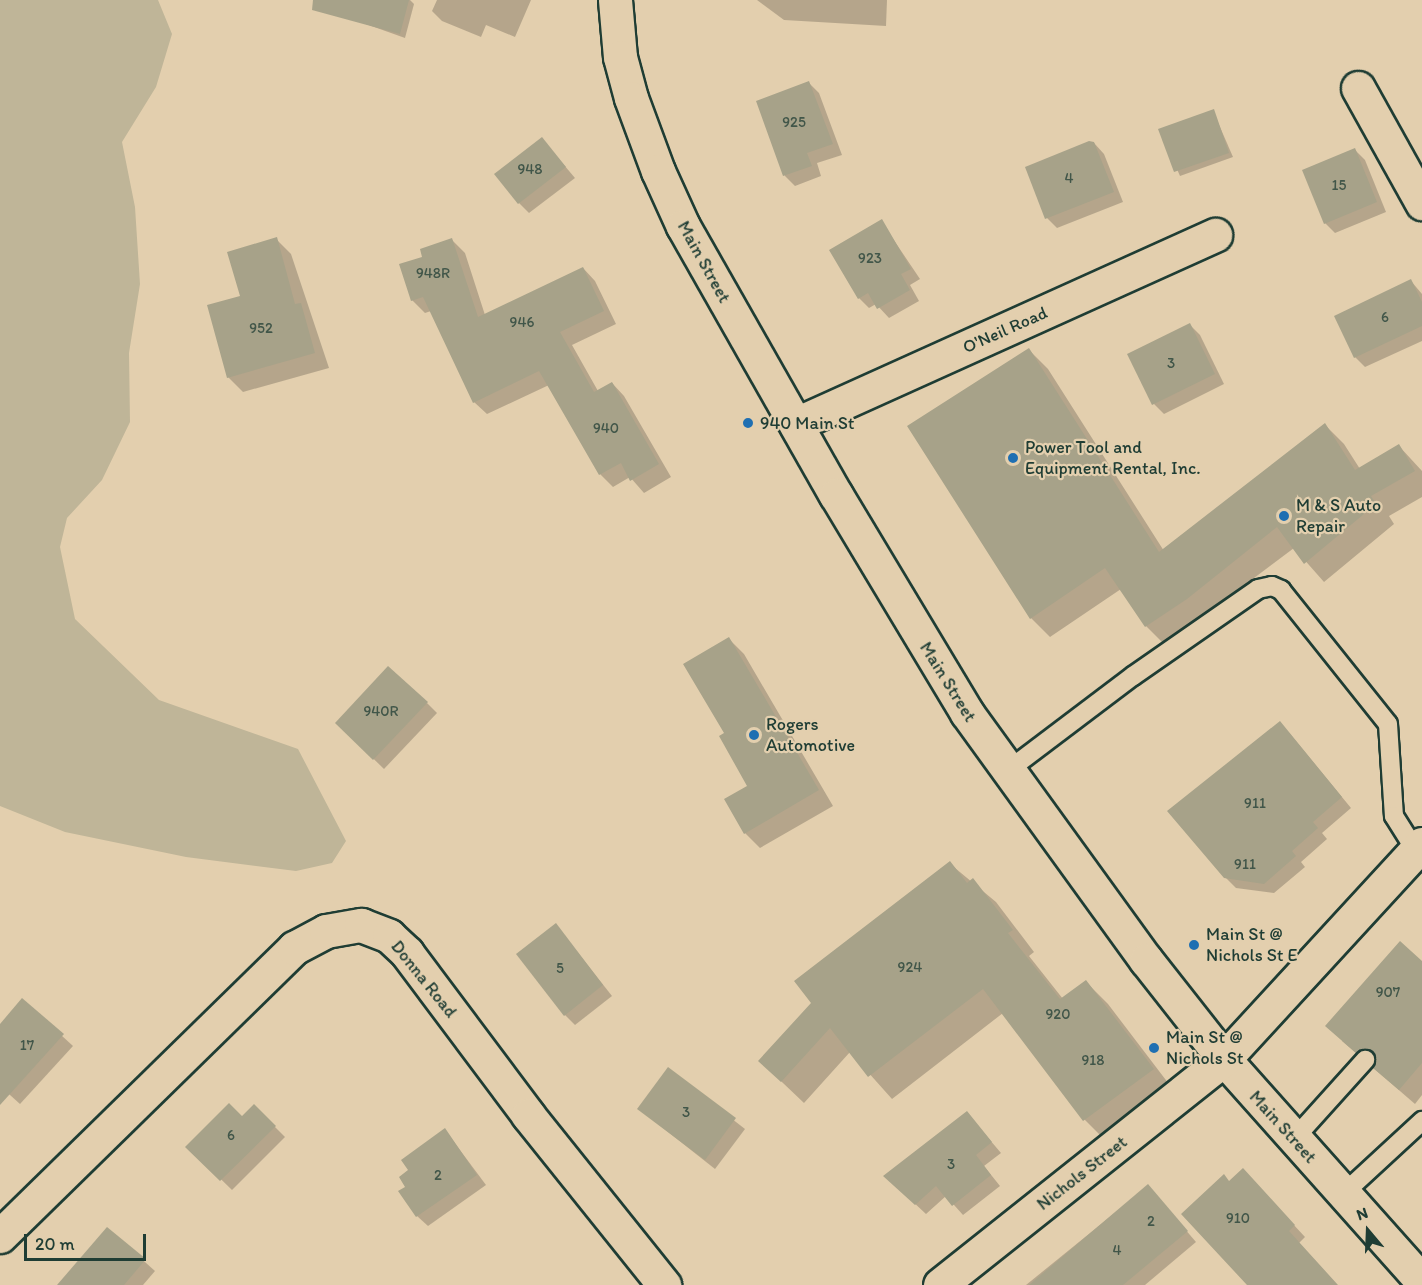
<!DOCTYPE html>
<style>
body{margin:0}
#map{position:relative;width:1422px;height:1285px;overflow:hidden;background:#e3cfae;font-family:Itim,sans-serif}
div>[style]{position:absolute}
.green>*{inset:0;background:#bfb598}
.shadow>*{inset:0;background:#0003}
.building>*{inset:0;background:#a7a289}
.roads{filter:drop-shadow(2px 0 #1f3d34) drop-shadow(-2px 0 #1f3d34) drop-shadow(0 2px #1f3d34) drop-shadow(0 -2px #1f3d34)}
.lane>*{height:18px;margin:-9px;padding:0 9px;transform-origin:9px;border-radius:9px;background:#e3cfae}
.street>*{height:33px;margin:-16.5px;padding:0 16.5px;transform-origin:16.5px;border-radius:16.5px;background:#e3cfae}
.secondary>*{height:33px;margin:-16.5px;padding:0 16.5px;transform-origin:16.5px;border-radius:16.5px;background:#e3cfae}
.dots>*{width:16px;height:16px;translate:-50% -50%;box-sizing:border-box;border:3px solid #e3cfae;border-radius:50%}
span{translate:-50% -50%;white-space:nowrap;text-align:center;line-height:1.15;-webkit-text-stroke:4.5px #e3cfae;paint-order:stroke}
.number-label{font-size:15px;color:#415649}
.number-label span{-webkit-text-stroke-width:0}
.street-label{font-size:18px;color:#1f3d34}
.poi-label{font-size:18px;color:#1f3d34}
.left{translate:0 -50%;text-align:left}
.north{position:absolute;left:1338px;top:1201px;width:60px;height:60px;-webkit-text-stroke:4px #e3cfae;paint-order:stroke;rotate:341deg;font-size:16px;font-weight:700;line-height:24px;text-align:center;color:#1f3d34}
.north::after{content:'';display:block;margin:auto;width:21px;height:27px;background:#1f3d34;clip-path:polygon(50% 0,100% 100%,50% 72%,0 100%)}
.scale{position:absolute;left:24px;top:1234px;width:122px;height:27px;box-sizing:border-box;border:3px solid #1f3d34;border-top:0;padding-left:8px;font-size:18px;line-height:21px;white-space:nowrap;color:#1f3d34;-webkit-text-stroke:4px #e3cfae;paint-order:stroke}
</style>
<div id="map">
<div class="green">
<div style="clip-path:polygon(0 0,158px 0,172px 34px,156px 87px,122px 142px,135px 207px,140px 284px,129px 353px,130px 422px,102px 480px,67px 518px,60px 547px,75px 619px,159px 700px,298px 749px,346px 841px,332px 863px,296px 871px,186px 857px,65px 832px,0 806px)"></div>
</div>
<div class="shadow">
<div style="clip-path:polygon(369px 0,410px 0,414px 4px,405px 38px,363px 23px)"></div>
<div style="clip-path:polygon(437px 0,531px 0,515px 37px,486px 25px,481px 37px,442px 21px,432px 11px)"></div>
<div style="clip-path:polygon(757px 0,887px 0,886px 26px,784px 20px)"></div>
<div style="clip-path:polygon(809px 83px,819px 93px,842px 155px,817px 163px,821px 176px,795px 186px,785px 176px,758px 102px)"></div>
<div style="clip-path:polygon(1213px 111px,1233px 157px,1180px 176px,1160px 130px)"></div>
<div style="clip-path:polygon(542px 139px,575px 178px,529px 213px,519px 203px)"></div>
<div style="clip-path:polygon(1094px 143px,1104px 154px,1123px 202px,1057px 228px,1047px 218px)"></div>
<div style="clip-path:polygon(1355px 150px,1365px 160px,1386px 212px,1335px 233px,1325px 223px)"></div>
<div style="clip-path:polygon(881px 221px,920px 279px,910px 285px,919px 301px,889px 318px,876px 304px,869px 308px,859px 298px)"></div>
<div style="clip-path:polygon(276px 239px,291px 254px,329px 368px,243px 392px,228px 377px,242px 297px)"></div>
<div style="clip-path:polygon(452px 240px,465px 253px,485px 315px,583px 268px,595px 281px,616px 324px,572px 345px,598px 391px,612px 383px,624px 396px,671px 477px,644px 493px,630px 477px,613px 487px,600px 474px,549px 385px,487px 414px,474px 402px,431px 311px,425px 313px,412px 300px,424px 258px)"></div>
<div style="clip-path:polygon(1411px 281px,1422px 294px,1422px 341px,1365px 367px,1355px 357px)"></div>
<div style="clip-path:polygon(1190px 325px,1200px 335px,1224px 384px,1164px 414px,1154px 404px)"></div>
<div style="clip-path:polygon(1029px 350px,1048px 369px,1164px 551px,1325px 425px,1344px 444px,1360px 469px,1399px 446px,1422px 471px,1422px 497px,1389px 516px,1394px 524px,1324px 582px,1294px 548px,1165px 645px,1146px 626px,1121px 589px,1050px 637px,1031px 618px)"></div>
<div style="clip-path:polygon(729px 639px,744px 654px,833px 806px,760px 848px,745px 833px,749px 786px,726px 734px)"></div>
<div style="clip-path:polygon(427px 703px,437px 713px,384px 769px,347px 733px)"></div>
<div style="clip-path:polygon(1290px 734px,1351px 808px,1322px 833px,1327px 839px,1301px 862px,1305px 867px,1274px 893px,1236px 888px,1225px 877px)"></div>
<div style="clip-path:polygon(949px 863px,996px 902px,1034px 952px,1029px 956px,1063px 999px,1086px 982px,1108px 1004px,1175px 1092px,1107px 1142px,1085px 1120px,1003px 1013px,892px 1099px,850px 1052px,804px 1103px,760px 1061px)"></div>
<div style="clip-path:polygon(556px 925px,612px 996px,575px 1025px,565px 1015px)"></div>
<div style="clip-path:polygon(1422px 963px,1422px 1095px,1415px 1104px,1342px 1041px)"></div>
<div style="clip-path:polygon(23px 1000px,73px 1046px,20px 1104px,0 1086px,0 1026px)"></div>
<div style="clip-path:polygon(668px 1069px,745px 1129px,715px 1169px,639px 1109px)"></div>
<div style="clip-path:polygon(254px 1106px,285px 1137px,232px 1190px,188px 1147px,242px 1118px)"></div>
<div style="clip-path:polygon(967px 1113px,1001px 1153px,984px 1166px,1000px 1186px,963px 1215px,946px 1196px,926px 1214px,896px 1186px)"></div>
<div style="clip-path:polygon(445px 1130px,486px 1185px,428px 1226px,417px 1216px,407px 1187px,410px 1171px)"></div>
<div style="clip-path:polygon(1254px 1182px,1305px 1237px,1299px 1243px,1337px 1285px,1249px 1285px,1230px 1183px)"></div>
<div style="clip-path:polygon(1148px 1186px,1196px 1242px,1145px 1285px,1026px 1285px)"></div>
<div style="clip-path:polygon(108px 1229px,155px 1271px,143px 1285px,74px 1285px)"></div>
</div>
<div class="building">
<div style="clip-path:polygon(313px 0,409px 0,400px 34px,312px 10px)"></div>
<div style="clip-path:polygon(809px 81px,833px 144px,807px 153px,812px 166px,783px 176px,756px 101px)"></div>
<div style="clip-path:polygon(1214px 109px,1229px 153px,1174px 172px,1158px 129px)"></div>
<div style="clip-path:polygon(542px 137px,566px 167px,518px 204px,494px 174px)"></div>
<div style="clip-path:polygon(1089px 141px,1094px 142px,1114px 192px,1045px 219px,1025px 167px)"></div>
<div style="clip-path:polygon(1355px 148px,1377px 202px,1324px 224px,1302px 170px)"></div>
<div style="clip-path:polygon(882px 219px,911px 269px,901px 274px,910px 290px,877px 309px,868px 293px,858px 299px,829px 250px)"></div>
<div style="clip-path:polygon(277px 237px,295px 304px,301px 303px,315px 353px,227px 378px,207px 305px,240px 296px,227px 252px)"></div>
<div style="clip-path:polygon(452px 238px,478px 317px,583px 267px,604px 311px,560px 332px,594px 392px,612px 382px,659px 464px,630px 481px,621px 463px,599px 475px,539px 371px,473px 403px,423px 297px,411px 301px,399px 264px,422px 257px,420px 249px)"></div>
<div style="clip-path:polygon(1411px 279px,1422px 302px,1422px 326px,1354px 358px,1334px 316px)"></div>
<div style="clip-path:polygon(1190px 323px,1215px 374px,1152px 405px,1127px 354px)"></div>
<div style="clip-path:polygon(1029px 348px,1159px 552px,1325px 423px,1355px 470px,1399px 444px,1415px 471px,1371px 496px,1376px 504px,1304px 564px,1277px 527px,1187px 599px,1145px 627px,1105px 568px,1030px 619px,907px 426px)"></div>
<div style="clip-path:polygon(729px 637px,819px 790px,744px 834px,724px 799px,747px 786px,719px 736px,724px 733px,683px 664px)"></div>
<div style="clip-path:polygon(388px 666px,428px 702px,373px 760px,335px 723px)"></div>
<div style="clip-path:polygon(1280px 721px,1342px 797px,1313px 822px,1318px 828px,1292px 851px,1296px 856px,1264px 884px,1224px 878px,1167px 811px)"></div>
<div style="clip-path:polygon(950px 861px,967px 883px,973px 878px,1013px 930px,1008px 933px,1060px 999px,1086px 980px,1154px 1069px,1083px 1121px,983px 989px,868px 1077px,830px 1028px,781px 1082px,758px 1061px,811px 1003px,794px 981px)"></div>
<div style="clip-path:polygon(556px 923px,603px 985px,564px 1016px,516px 954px)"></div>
<div style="clip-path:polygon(1400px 941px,1422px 961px,1422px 1063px,1399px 1090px,1373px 1068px,1376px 1057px,1372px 1051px,1362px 1049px,1356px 1053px,1325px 1026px)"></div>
<div style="clip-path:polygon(22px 998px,64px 1034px,0 1105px,0 1024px)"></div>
<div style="clip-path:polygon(668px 1067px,736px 1118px,705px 1160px,637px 1109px)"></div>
<div style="clip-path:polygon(229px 1103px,242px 1116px,254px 1104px,276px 1126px,220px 1181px,185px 1147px)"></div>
<div style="clip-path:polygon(967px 1111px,992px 1142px,976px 1155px,991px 1175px,952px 1206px,936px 1186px,915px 1205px,883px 1176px)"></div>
<div style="clip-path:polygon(445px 1128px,477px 1175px,416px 1217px,398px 1191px,405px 1187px,399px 1177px,408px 1170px,401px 1160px)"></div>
<div style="clip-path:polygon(1243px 1168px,1295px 1225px,1289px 1231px,1338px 1285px,1247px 1285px,1181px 1214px,1224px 1174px,1229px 1181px)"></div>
<div style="clip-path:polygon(1148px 1184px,1188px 1231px,1123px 1285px,1029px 1285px)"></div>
<div style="clip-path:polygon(107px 1227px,146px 1259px,124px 1285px,57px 1285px)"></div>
</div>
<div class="roads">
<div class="lane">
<div style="left:1006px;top:772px;width:159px;rotate:-37.1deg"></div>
<div style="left:1133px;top:676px;width:152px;rotate:-34.8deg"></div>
<div style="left:1258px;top:589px;width:14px;rotate:-12deg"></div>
<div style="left:1272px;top:586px;width:10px;rotate:24deg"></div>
<div style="left:1281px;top:590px;width:171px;rotate:51.4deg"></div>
<div style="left:1388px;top:724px;width:92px;rotate:86.3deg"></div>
<div style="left:1394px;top:816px;width:41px;rotate:57.8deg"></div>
<div style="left:1293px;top:1140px;width:108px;rotate:-48deg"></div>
<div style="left:1343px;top:1194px;width:108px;rotate:-42.7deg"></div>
</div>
<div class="street">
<div style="left:1358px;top:88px;width:132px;rotate:60.9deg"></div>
<div style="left:796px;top:424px;width:460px;rotate:-24.3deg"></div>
<div style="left:1224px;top:1059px;width:292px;rotate:-47.4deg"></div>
<div style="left:0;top:1236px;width:412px;rotate:-44.4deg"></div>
<div style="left:294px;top:948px;width:36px;rotate:-28deg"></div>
<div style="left:326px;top:931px;width:36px;rotate:-10deg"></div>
<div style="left:361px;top:925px;width:30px;rotate:21deg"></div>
<div style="left:389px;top:936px;width:25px;rotate:43deg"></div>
<div style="left:407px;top:953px;width:202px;rotate:53.2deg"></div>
<div style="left:528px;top:1115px;width:218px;rotate:51.3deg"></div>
</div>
<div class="secondary">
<div style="left:615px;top:0;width:57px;rotate:85deg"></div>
<div style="left:620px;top:57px;width:42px;rotate:75deg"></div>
<div style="left:631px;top:98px;width:78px;rotate:69.7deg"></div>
<div style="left:658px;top:171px;width:60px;rotate:65.6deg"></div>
<div style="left:683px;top:226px;width:309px;rotate:60.4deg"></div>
<div style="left:836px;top:495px;width:254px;rotate:59deg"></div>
<div style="left:967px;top:713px;width:305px;rotate:54.1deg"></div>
<div style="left:1146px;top:960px;width:126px;rotate:51.8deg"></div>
<div style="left:1224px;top:1059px;width:297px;rotate:48.3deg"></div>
<div style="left:940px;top:1285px;width:363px;rotate:-38.5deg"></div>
</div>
</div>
<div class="dots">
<div style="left:748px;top:423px;background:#1f6fb2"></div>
<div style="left:1013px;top:458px;background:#1f6fb2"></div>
<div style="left:1284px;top:516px;background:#1f6fb2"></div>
<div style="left:754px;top:735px;background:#1f6fb2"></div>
<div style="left:1194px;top:945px;background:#1f6fb2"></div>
<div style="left:1154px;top:1048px;background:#1f6fb2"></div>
</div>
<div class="number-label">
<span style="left:794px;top:123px">925</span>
<span style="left:530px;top:170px">948</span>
<span style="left:1069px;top:179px">4</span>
<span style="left:1339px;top:186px">15</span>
<span style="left:870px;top:259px">923</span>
<span style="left:433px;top:274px">948R</span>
<span style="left:1385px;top:318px">6</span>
<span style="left:522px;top:323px">946</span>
<span style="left:261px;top:329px">952</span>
<span style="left:1171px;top:364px">3</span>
<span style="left:606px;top:429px">940</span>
<span style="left:381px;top:712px">940R</span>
<span style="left:1255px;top:804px">911</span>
<span style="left:1245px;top:865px">911</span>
<span style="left:910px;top:968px">924</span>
<span style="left:560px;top:969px">5</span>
<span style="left:1388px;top:993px">907</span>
<span style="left:1058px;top:1015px">920</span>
<span style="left:27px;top:1046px">17</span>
<span style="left:1093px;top:1061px">918</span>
<span style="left:686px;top:1113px">3</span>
<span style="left:231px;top:1136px">6</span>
<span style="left:951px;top:1165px">3</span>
<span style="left:438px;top:1176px">2</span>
<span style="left:1238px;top:1219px">910</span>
<span style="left:1151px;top:1222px">2</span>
<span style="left:1117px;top:1251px">4</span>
</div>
<div class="street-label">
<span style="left:704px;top:262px;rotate:61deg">Main Street</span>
<span style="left:1005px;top:330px;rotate:-24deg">O'Neil Road</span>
<span style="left:948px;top:682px;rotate:58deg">Main Street</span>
<span style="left:424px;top:979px;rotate:51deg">Donna Road</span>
<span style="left:1283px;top:1127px;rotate:48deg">Main Street</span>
<span style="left:1082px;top:1173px;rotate:-38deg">Nichols Street</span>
</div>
<div class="poi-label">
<span class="left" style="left:760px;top:423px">940 Main St</span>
<span class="left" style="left:1025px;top:458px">Power Tool and<br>Equipment Rental, Inc.</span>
<span class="left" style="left:1296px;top:516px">M &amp; S Auto<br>Repair</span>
<span class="left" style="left:766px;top:735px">Rogers<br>Automotive</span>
<span class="left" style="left:1206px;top:945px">Main St @<br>Nichols St E</span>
<span class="left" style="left:1166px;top:1048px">Main St @<br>Nichols St</span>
</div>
<div class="north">N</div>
<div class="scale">20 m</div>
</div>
